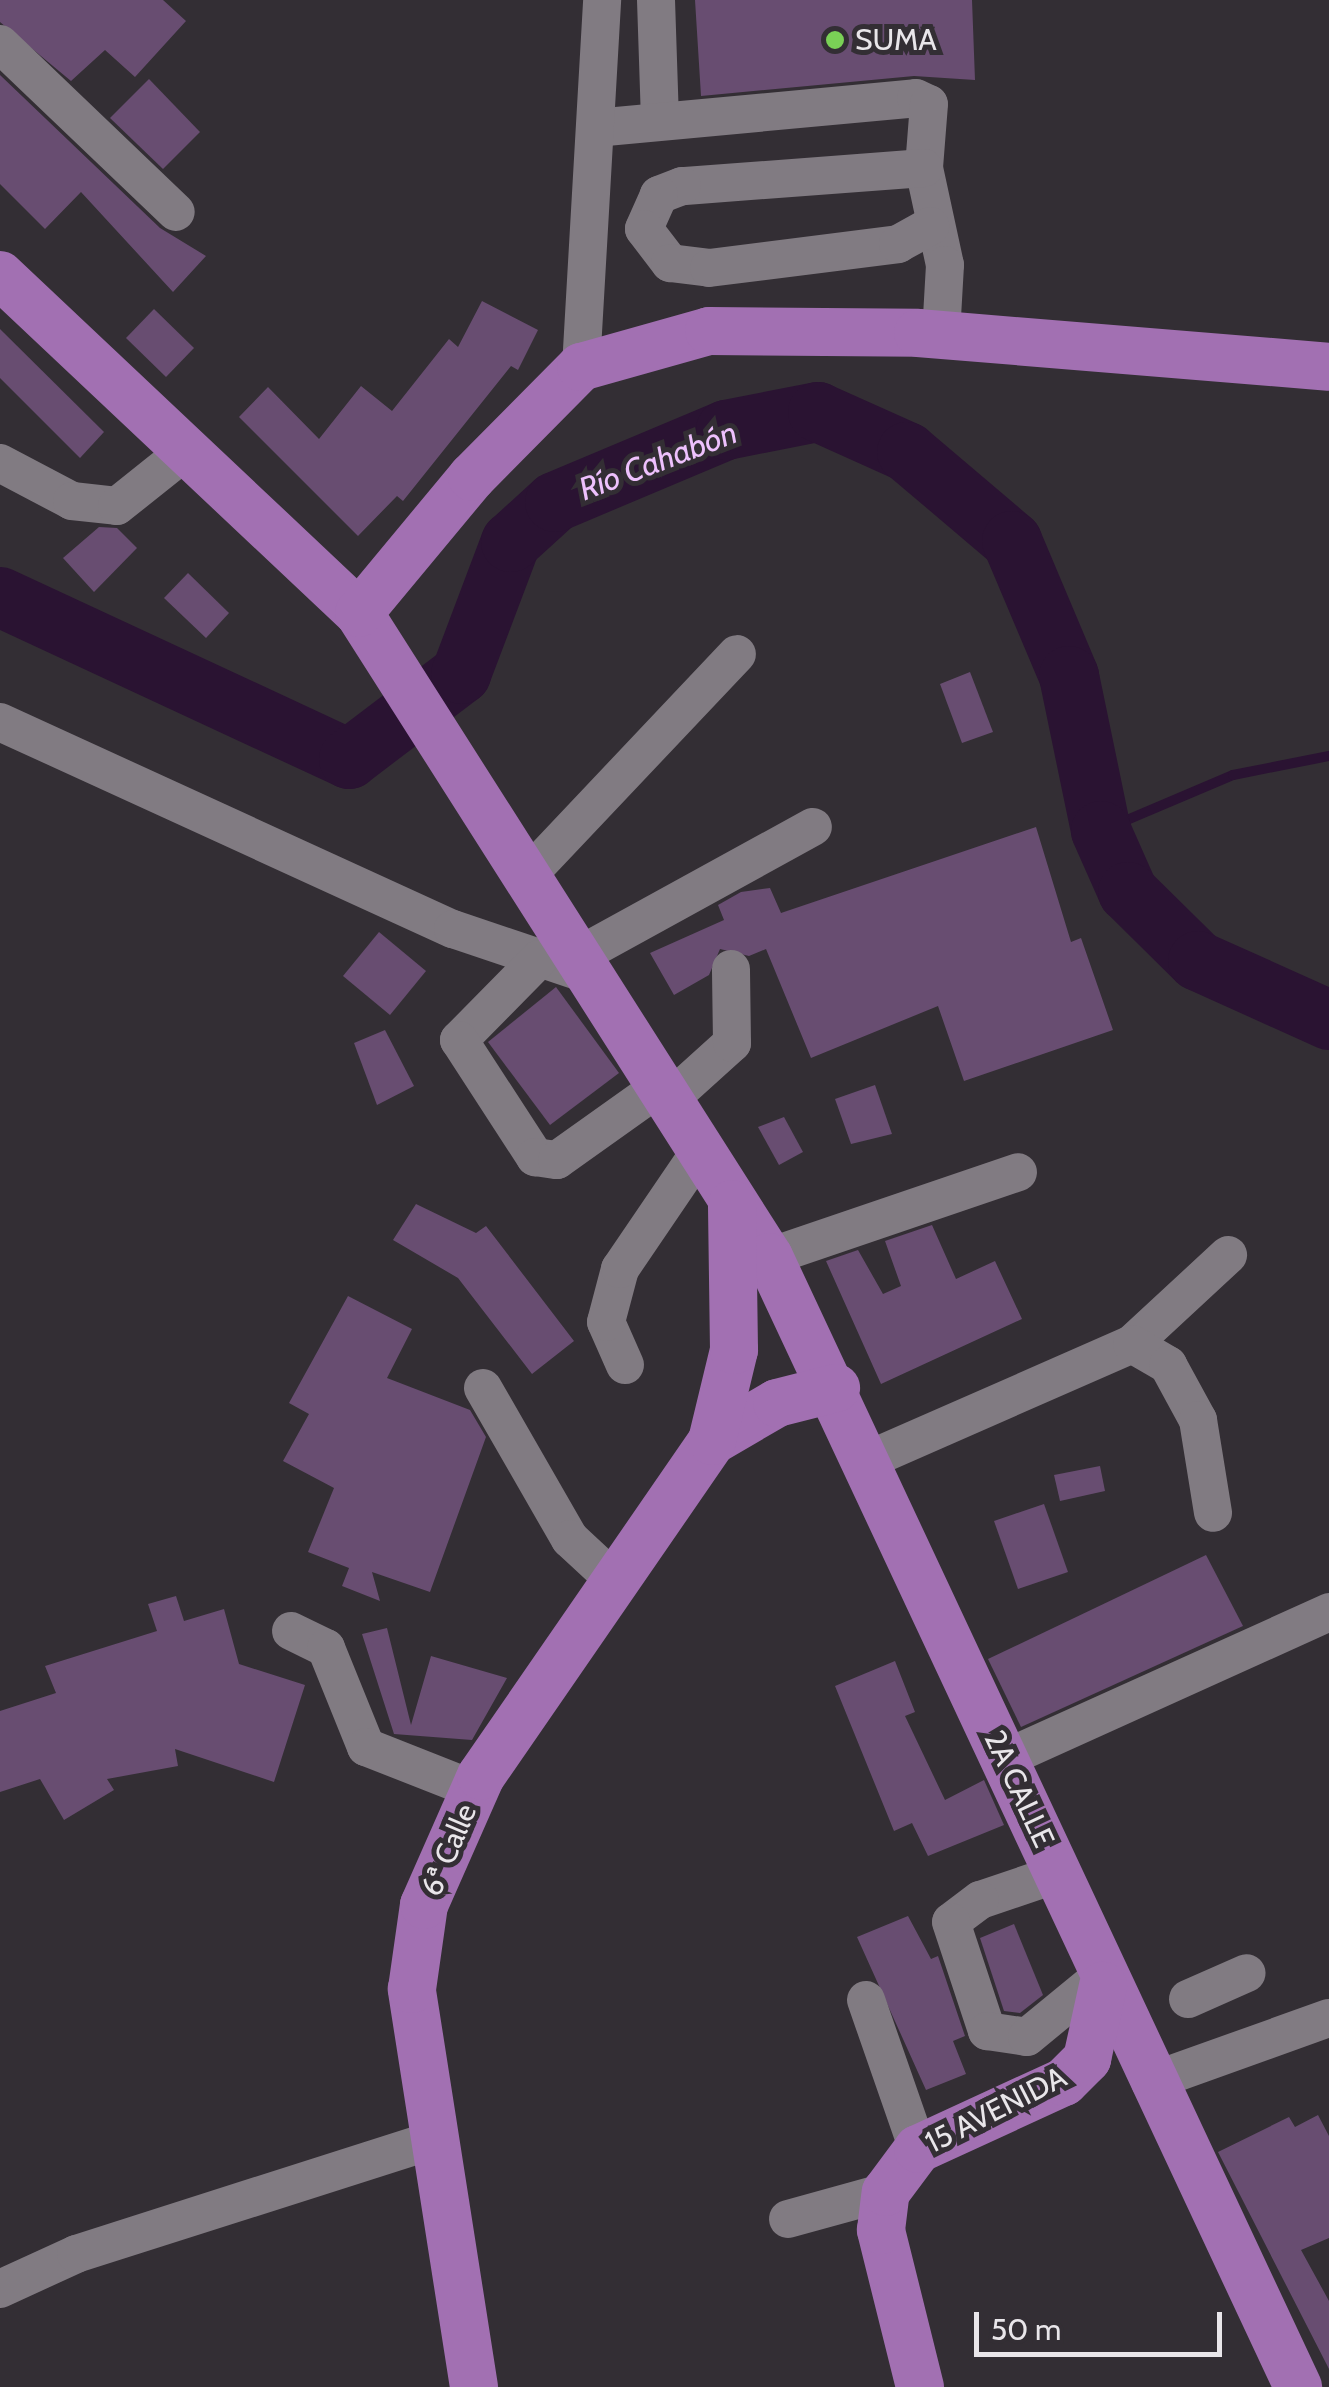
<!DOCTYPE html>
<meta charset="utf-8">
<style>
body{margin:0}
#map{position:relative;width:1329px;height:2387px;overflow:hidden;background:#332e34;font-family:Cabin,sans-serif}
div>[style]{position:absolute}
.stream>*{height:10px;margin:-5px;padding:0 5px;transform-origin:5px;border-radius:5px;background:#2a1332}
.river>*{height:60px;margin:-30px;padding:0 30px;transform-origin:30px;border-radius:30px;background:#2a1332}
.building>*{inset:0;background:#684d71}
.minor>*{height:38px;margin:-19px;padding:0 19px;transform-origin:19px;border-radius:19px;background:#817b82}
.major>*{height:48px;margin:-24px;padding:0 24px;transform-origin:24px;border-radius:24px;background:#a270b2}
.dots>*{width:28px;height:28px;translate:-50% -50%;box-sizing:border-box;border:5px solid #332e34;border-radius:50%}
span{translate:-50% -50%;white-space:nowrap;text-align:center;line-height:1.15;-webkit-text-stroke:10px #332e34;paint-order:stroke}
.poi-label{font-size:30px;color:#e9e6ea}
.left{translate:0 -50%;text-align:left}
.street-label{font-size:30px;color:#e9e6ea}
.water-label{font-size:32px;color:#eec1fd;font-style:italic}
.scale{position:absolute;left:974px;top:2312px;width:248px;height:45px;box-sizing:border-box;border:5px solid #e9e6ea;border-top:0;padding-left:12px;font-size:30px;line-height:35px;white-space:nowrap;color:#e9e6ea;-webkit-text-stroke:8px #332e34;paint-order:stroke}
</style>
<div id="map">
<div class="stream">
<div style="left:1101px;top:831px;width:143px;rotate:-23deg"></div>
<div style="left:1233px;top:775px;width:98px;rotate:-11.2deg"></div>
</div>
<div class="river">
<div style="left:0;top:597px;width:385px;rotate:24.9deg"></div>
<div style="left:349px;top:759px;width:141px;rotate:-37.2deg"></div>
<div style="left:461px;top:674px;width:141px;rotate:-69.3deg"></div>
<div style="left:511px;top:542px;width:59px;rotate:-42.3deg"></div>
<div style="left:555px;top:502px;width:186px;rotate:-22.8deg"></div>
<div style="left:726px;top:430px;width:94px;rotate:-11.1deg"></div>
<div style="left:818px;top:412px;width:98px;rotate:24.2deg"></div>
<div style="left:907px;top:452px;width:138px;rotate:40.3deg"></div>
<div style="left:1012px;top:541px;width:147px;rotate:67.1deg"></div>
<div style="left:1069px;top:676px;width:158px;rotate:78.3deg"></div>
<div style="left:1101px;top:831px;width:67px;rotate:66.1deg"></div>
<div style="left:1128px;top:892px;width:98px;rotate:44.6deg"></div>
<div style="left:1198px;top:961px;width:144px;rotate:24.2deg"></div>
</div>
<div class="building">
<div style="clip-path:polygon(0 0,163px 0,186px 21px,135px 77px,105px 50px,71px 81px,0 22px)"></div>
<div style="clip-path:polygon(695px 0,972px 0,975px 80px,914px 76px,701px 96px)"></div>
<div style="clip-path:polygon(0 75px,160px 228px,206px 256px,173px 292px,81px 192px,45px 229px,0 184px)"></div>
<div style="clip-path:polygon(149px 79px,200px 132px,163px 169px,110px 118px)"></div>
<div style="clip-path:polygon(482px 301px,538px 330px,518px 370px,511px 366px,403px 501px,397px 496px,358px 536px,239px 417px,268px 387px,319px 439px,361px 386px,392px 411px,449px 339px,458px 347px)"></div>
<div style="clip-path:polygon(154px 309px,194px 348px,166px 377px,126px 338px)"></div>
<div style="clip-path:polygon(0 329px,104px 432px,80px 458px,0 378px)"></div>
<div style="clip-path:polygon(99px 527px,117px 528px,137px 548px,94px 592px,63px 558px)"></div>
<div style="clip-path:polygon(188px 573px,229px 613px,206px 638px,164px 598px)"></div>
<div style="clip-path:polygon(970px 672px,993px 732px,962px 743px,940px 684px)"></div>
<div style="clip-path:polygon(1036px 827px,1071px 942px,1081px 938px,1113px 1030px,964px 1081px,938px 1006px,811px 1058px,766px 949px,749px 956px,720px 949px,709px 975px,674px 995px,650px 953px,724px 920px,718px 905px,741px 892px,770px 888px,781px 913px)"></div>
<div style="clip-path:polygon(379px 932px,426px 971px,390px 1015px,343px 976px)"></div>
<div style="clip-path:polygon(556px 987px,619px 1073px,550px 1125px,488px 1042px)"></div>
<div style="clip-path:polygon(385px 1030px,414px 1086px,377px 1105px,354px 1043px)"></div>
<div style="clip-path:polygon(875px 1085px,892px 1134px,851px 1144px,835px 1099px)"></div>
<div style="clip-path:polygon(784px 1117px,803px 1152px,779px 1165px,758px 1127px)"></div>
<div style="clip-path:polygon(416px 1204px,476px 1233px,486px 1226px,574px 1341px,532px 1374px,458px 1278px,393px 1240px)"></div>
<div style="clip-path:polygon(932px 1225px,956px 1279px,995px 1261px,1022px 1319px,881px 1384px,826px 1261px,858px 1250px,883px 1294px,901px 1286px,885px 1241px)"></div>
<div style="clip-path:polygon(348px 1296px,412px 1329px,387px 1378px,470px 1410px,486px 1437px,430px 1592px,372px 1572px,380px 1601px,342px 1586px,349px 1568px,308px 1552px,334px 1488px,283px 1461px,309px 1414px,289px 1403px)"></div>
<div style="clip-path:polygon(1100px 1466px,1105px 1491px,1060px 1501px,1054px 1475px)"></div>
<div style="clip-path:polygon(1044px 1504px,1068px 1572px,1018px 1589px,994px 1521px)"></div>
<div style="clip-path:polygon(1206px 1555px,1243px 1626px,1021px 1727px,988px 1659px)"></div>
<div style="clip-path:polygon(176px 1596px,184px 1621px,224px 1609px,239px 1664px,305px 1685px,274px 1782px,175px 1749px,178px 1766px,107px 1779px,114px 1790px,64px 1820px,40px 1779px,0 1792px,0 1711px,56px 1693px,45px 1666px,157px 1631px,148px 1604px)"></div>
<div style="clip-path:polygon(387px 1628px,411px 1725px,431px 1656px,507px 1678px,472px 1740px,394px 1734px,362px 1634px)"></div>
<div style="clip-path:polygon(895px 1661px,915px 1712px,905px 1716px,945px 1800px,984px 1780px,1004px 1825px,928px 1856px,912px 1823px,894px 1831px,835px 1686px)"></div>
<div style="clip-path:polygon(908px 1916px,931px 1959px,938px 1956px,965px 2036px,953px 2041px,966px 2074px,926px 2090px,857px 1937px)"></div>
<div style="clip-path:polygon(1014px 1924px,1043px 1995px,1020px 2013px,1004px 2011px,980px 1938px)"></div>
<div style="clip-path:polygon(1318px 2115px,1329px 2136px,1329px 2238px,1301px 2250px,1329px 2301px,1329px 2369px,1218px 2152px,1289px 2117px,1295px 2127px)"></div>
</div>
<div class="minor">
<div style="left:656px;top:0;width:118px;rotate:88.1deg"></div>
<div style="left:0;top:44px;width:243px;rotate:43.7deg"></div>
<div style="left:595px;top:128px;width:322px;rotate:-5.3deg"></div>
<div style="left:916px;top:98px;width:14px;rotate:25deg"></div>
<div style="left:929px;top:104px;width:64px;rotate:94.5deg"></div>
<div style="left:924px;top:168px;width:99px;rotate:77.8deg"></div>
<div style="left:945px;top:265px;width:70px;rotate:93.3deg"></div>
<div style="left:924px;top:168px;width:243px;rotate:175.7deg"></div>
<div style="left:682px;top:186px;width:25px;rotate:159deg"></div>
<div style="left:659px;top:195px;width:37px;rotate:114deg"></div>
<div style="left:644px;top:229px;width:43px;rotate:52.6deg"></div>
<div style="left:670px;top:263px;width:39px;rotate:7deg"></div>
<div style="left:709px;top:268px;width:191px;rotate:-7.2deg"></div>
<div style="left:898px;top:244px;width:37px;rotate:-29deg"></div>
<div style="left:581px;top:367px;width:368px;rotate:-86.7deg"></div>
<div style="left:0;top:463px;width:81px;rotate:27.8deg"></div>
<div style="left:72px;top:501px;width:45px;rotate:6.3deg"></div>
<div style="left:117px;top:506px;width:88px;rotate:-38.6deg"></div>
<div style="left:0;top:722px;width:498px;rotate:24.6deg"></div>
<div style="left:453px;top:929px;width:145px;rotate:18.6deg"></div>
<div style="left:528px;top:875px;width:304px;rotate:-46.6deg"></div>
<div style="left:578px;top:956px;width:268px;rotate:-28.8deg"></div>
<div style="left:539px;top:959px;width:114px;rotate:134.6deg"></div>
<div style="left:459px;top:1040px;width:140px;rotate:57deg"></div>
<div style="left:535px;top:1157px;width:22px;rotate:8deg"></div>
<div style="left:557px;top:1160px;width:128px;rotate:-35.4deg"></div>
<div style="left:669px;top:1100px;width:85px;rotate:-42.1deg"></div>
<div style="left:732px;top:1043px;width:74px;rotate:-90.8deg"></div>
<div style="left:769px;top:1257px;width:263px;rotate:-18.8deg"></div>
<div style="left:1132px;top:1344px;width:131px;rotate:-42.8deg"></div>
<div style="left:625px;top:1365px;width:47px;rotate:-113.8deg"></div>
<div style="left:606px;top:1322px;width:55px;rotate:-75.2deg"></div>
<div style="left:620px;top:1269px;width:144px;rotate:-55.8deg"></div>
<div style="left:483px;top:1388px;width:174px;rotate:60.1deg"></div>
<div style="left:570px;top:1539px;width:59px;rotate:42.9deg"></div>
<div style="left:868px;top:1460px;width:288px;rotate:-23.7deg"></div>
<div style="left:1132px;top:1344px;width:42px;rotate:30.3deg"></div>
<div style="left:1168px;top:1365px;width:63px;rotate:61.4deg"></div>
<div style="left:1198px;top:1420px;width:94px;rotate:80.8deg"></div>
<div style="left:291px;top:1631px;width:39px;rotate:26deg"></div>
<div style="left:326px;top:1648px;width:107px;rotate:68deg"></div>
<div style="left:366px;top:1747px;width:117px;rotate:21.5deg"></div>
<div style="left:1004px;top:1759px;width:357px;rotate:-24.3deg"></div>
<div style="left:1057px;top:1874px;width:81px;rotate:161.3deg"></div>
<div style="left:980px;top:1900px;width:36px;rotate:143deg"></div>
<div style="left:951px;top:1922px;width:115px;rotate:71.7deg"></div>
<div style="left:987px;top:2031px;width:40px;rotate:8.5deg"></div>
<div style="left:1027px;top:2037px;width:94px;rotate:-39.4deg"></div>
<div style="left:1188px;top:1999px;width:64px;rotate:-23.8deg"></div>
<div style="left:866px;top:2000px;width:158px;rotate:70.8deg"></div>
<div style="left:1150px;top:2082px;width:190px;rotate:-19.7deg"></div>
<div style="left:788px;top:2219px;width:102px;rotate:-15.4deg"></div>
<div style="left:0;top:2289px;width:84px;rotate:-24.7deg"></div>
<div style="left:76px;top:2254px;width:373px;rotate:-17.7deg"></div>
</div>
<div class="major">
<div style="left:0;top:275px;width:493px;rotate:43.3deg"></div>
<div style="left:359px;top:613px;width:763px;rotate:57.52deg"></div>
<div style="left:769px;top:1257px;width:1248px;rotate:64.91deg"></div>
<div style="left:359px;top:613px;width:177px;rotate:-50.3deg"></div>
<div style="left:472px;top:477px;width:155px;rotate:-45.3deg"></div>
<div style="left:581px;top:367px;width:133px;rotate:-15.7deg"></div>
<div style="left:709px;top:331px;width:209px;rotate:0.5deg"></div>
<div style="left:918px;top:333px;width:412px;rotate:4.7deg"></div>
<div style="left:712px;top:1441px;width:75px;rotate:-30.3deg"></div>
<div style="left:777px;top:1403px;width:61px;rotate:-14.3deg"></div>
<div style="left:474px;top:2387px;width:403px;rotate:-98.9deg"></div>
<div style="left:412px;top:1989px;width:85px;rotate:-81.9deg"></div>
<div style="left:424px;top:1905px;width:141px;rotate:-66.2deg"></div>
<div style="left:481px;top:1776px;width:407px;rotate:-55.4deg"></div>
<div style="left:712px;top:1441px;width:94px;rotate:-76.4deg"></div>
<div style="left:734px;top:1350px;width:146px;rotate:-90.8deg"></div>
<div style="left:920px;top:2387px;width:162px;rotate:-104deg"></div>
<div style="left:881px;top:2230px;width:38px;rotate:-83deg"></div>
<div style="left:886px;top:2192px;width:54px;rotate:-53.3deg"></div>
<div style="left:918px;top:2149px;width:161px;rotate:-24.7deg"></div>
<div style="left:1064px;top:2082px;width:33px;rotate:-45deg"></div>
<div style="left:1087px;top:2059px;width:75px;rotate:-77.6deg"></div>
</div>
<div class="dots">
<div style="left:835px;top:40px;background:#7ad156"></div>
</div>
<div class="poi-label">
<span class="left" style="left:855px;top:40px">SUMA</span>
</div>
<div class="street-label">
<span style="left:1019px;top:1789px;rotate:65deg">2A CALLE</span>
<span style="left:449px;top:1850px;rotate:-67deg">6ª Calle</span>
<span style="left:996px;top:2110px;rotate:-27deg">15 AVENIDA</span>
</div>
<div class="water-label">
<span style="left:658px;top:461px;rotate:-21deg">Río Cahabón</span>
</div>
<div class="scale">50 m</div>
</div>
